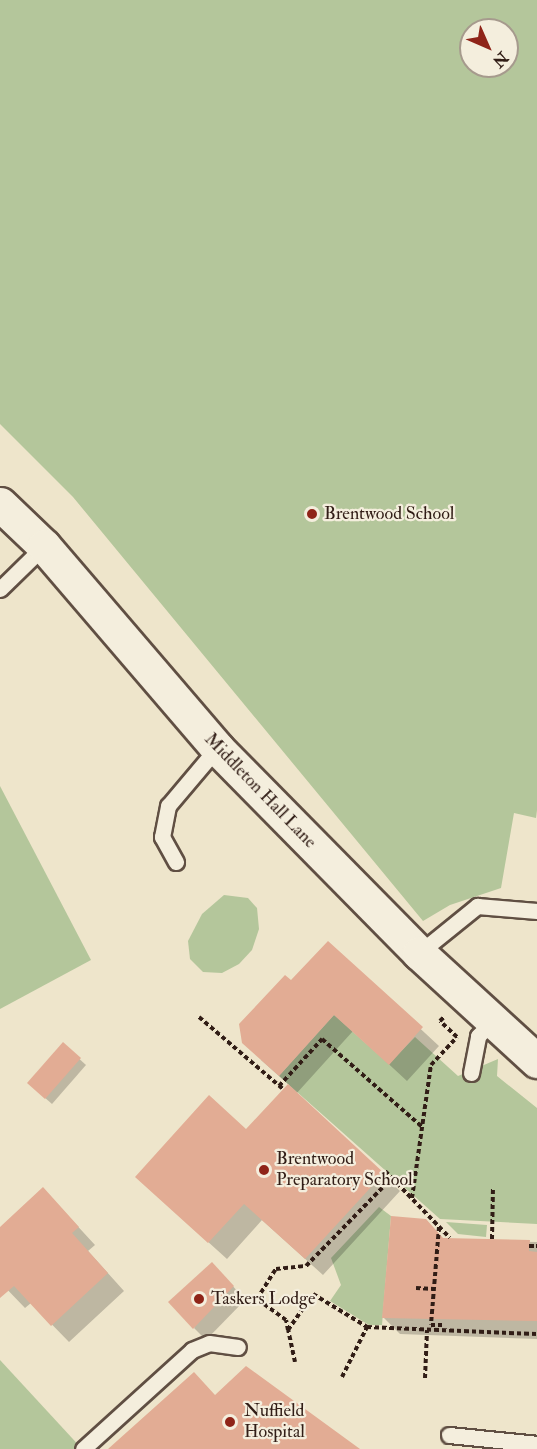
<!DOCTYPE html>
<style>
body{margin:0}
#map{position:relative;width:537px;height:1449px;overflow:hidden;background:#eee5cb;font-family:"IM FELL Double Pica",serif}
div>[style]{position:absolute}
.green>*{inset:0;background:#b4c69b}
.shadow>*{inset:0;background:#0003}
.building>*{inset:0;background:#e2ac94}
.path>*{height:4px;margin-top:-2px;transform-origin:0;background:repeating-linear-gradient(90deg,#311d16 0 4.5px,transparent 0 7.5px)}
.roads{filter:drop-shadow(2px 0 #604f43) drop-shadow(-2px 0 #604f43) drop-shadow(0 2px #604f43) drop-shadow(0 -2px #604f43)}
.service>*{height:15px;margin:-7.5px;padding:0 7.5px;transform-origin:7.5px;border-radius:7.5px;background:#f4eedd}
.tertiary>*{height:33px;margin:-16.5px;padding:0 16.5px;transform-origin:16.5px;border-radius:16.5px;background:#f4eedd}
.dots>*{width:16px;height:16px;translate:-50% -50%;box-sizing:border-box;border:3px solid #f4eedd;border-radius:50%}
span{translate:-50% -50%;white-space:nowrap;text-align:center;line-height:1.15;-webkit-text-stroke:4.5px #f4eedd;paint-order:stroke}
.poi-label{font-size:18px;color:#311d16}
.left{translate:0 -50%;text-align:left}
.street-label{font-size:18px;color:#311d16}
.north{position:absolute;left:459px;top:18px;width:60px;height:60px;box-sizing:border-box;background:#f4eedd;border:2px solid #a69a8d;border-radius:50%;rotate:135deg;font-size:16px;font-weight:700;line-height:24px;text-align:center;color:#311d16}
.north::after{content:'';display:block;margin:auto;width:21px;height:27px;background:#8f2418;clip-path:polygon(50% 0,100% 100%,50% 72%,0 100%)}
</style>
<div id="map">
<div class="green">
<div style="clip-path:polygon(evenodd,0 0,537px 0,537px 810px,536px 818px,514px 813px,501px 888px,450px 905px,423px 921px,73px 497px,0 424px,0 0,471px 30px,507px 30px,507px 66px,471px 66px,471px 30px)"></div>
<div style="clip-path:polygon(0 786px,91px 960px,0 1009px)"></div>
<div style="clip-path:polygon(224px 895px,248px 898px,257px 908px,259px 929px,252px 950px,239px 964px,222px 973px,203px 972px,190px 959px,188px 941px,202px 914px)"></div>
<div style="clip-path:polygon(334px 1015px,389px 1064px,415px 1037px,458px 1076px,498px 1059px,497px 1076px,537px 1108px,537px 1224px,440px 1219px,279px 1076px)"></div>
<div style="clip-path:polygon(379px 1207px,391px 1216px,382px 1325px,369px 1325px,330px 1301px,341px 1285px,331px 1258px)"></div>
<div style="clip-path:polygon(446px 1222px,487px 1225px,486px 1237px,458px 1234px)"></div>
<div style="clip-path:polygon(0 1360px,72px 1438px,82px 1449px,0 1449px)"></div>
</div>
<div class="shadow">
<div style="clip-path:polygon(328px 943px,439px 1046px,407px 1081px,353px 1031px,296px 1094px,400px 1191px,323px 1275px,262px 1220px,227px 1259px,155px 1194px,246px 1131px,289px 1085px,261px 1060px,291px 983px)"></div>
<div style="clip-path:polygon(63px 1044px,86px 1065px,52px 1104px,35px 1089px)"></div>
<div style="clip-path:polygon(60px 1207px,95px 1245px,88px 1251px,124px 1291px,69px 1342px,31px 1303px,25px 1308px,0 1282px,0 1229px)"></div>
<div style="clip-path:polygon(444px 1240px,537px 1242px,537px 1339px,400px 1334px,384px 1318px)"></div>
<div style="clip-path:polygon(224px 1276px,245px 1300px,206px 1340px,194px 1328px)"></div>
</div>
<div class="building">
<div style="clip-path:polygon(328px 941px,423px 1027px,389px 1065px,334px 1015px,279px 1076px,242px 1043px,239px 1024px,285px 975px,291px 980px)"></div>
<div style="clip-path:polygon(63px 1042px,81px 1058px,45px 1099px,27px 1083px)"></div>
<div style="clip-path:polygon(288px 1084px,384px 1173px,305px 1259px,244px 1204px,208px 1243px,135px 1177px,209px 1095px,246px 1129px)"></div>
<div style="clip-path:polygon(43px 1187px,79px 1227px,72px 1233px,108px 1273px,51px 1326px,14px 1286px,0 1298px,0 1227px)"></div>
<div style="clip-path:polygon(391px 1216px,426px 1219px,443px 1238px,530px 1240px,529px 1251px,537px 1252px,537px 1321px,382px 1318px)"></div>
<div style="clip-path:polygon(212px 1262px,234px 1286px,193px 1329px,168px 1302px)"></div>
<div style="clip-path:polygon(246px 1366px,360px 1449px,108px 1449px,194px 1372px,215px 1395px)"></div>
</div>
<div class="path">
<div style="left:199px;top:1017px;width:111px;rotate:40.6deg"></div>
<div style="left:279px;top:1086px;width:64px;rotate:-47.5deg"></div>
<div style="left:322px;top:1039px;width:133px;rotate:41.3deg"></div>
<div style="left:385px;top:1171px;width:10px;rotate:45deg"></div>
<div style="left:412px;top:1198px;width:134px;rotate:-81.9deg"></div>
<div style="left:431px;top:1065px;width:38px;rotate:-47deg"></div>
<div style="left:457px;top:1037px;width:23px;rotate:-137deg"></div>
<div style="left:440px;top:1021px;width:7px;rotate:-45deg"></div>
<div style="left:439px;top:1227px;width:98px;rotate:94.7deg"></div>
<div style="left:431px;top:1325px;width:11px"></div>
<div style="left:492px;top:1239px;width:50px;rotate:-88.9deg"></div>
<div style="left:529px;top:1246px;width:8px"></div>
<div style="left:416px;top:1288px;width:18px;rotate:3deg"></div>
<div style="left:288px;top:1330px;width:10px;rotate:-101deg"></div>
<div style="left:286px;top:1320px;width:36px;rotate:-144deg"></div>
<div style="left:257px;top:1299px;width:36px;rotate:-58deg"></div>
<div style="left:276px;top:1269px;width:30px;rotate:-6deg"></div>
<div style="left:306px;top:1266px;width:123px;rotate:-45.7deg"></div>
<div style="left:392px;top:1178px;width:83px;rotate:46deg"></div>
<div style="left:295px;top:1362px;width:33px;rotate:-102deg"></div>
<div style="left:288px;top:1330px;width:44px;rotate:-55.2deg"></div>
<div style="left:313px;top:1294px;width:63px;rotate:31.4deg"></div>
<div style="left:367px;top:1327px;width:170px;rotate:2.4deg"></div>
<div style="left:342px;top:1377px;width:56px;rotate:-63.4deg"></div>
<div style="left:425px;top:1378px;width:48px;rotate:-87.6deg"></div>
</div>
<div class="roads">
<div class="service">
<div style="left:0;top:589px;width:62px;rotate:-44.3deg"></div>
<div style="left:176px;top:862px;width:29px;rotate:-119deg"></div>
<div style="left:162px;top:837px;width:32px;rotate:-79deg"></div>
<div style="left:168px;top:806px;width:76px;rotate:-49.8deg"></div>
<div style="left:419px;top:953px;width:75px;rotate:-39deg"></div>
<div style="left:477px;top:906px;width:60px;rotate:4.8deg"></div>
<div style="left:471px;top:1073px;width:38px;rotate:-79deg"></div>
<div style="left:478px;top:1036px;width:20px;rotate:-45deg"></div>
<div style="left:449px;top:1435px;width:88px;rotate:5.8deg"></div>
<div style="left:83px;top:1449px;width:147px;rotate:-42.2deg"></div>
<div style="left:192px;top:1350px;width:18px;rotate:-22deg"></div>
<div style="left:209px;top:1343px;width:29px;rotate:8deg"></div>
</div>
<div class="tertiary">
<div style="left:0;top:504px;width:61px;rotate:43.7deg"></div>
<div style="left:44px;top:546px;width:266px;rotate:49.4deg"></div>
<div style="left:217px;top:748px;width:288px;rotate:45.4deg"></div>
<div style="left:419px;top:953px;width:160px;rotate:42.5deg"></div>
</div>
</div>
<div class="dots">
<div style="left:312px;top:514px;background:#8f2418"></div>
<div style="left:264px;top:1170px;background:#8f2418"></div>
<div style="left:199px;top:1299px;background:#8f2418"></div>
<div style="left:230px;top:1422px;background:#8f2418"></div>
</div>
<div class="poi-label">
<span class="left" style="left:324px;top:514px">Brentwood School</span>
<span class="left" style="left:276px;top:1170px">Brentwood<br>Preparatory School</span>
<span class="left" style="left:211px;top:1299px">Taskers Lodge</span>
<span class="left" style="left:244px;top:1422px">Nuffield<br>Hospital</span>
</div>
<div class="street-label">
<span style="left:260px;top:791px;rotate:46deg">Middleton Hall Lane</span>
</div>
<div class="north">N</div>
</div>
